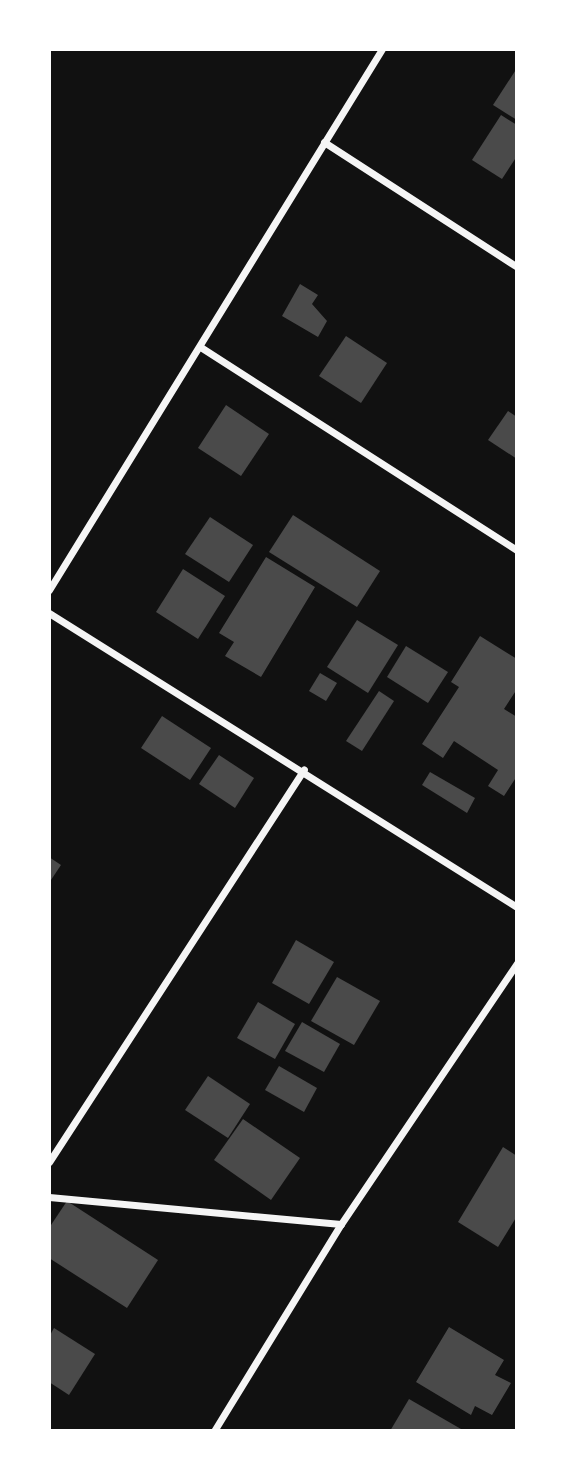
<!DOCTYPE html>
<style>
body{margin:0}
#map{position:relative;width:566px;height:1480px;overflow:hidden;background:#111;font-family:Figtree,sans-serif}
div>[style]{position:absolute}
.building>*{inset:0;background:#4a4a4a}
.minor>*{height:7px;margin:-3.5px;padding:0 3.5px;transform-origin:3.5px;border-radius:3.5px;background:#f5f5f5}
span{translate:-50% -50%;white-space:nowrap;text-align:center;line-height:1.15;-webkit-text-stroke:7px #fff;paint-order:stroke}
.frame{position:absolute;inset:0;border:51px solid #fff;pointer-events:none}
</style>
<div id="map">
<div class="building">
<div style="clip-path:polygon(517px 68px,517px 120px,493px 105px)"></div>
<div style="clip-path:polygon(501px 115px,517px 125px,517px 156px,502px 179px,472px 160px)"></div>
<div style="clip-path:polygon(300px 284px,318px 295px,312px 304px,327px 321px,318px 337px,282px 316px)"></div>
<div style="clip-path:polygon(346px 336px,387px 363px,361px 403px,319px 376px)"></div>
<div style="clip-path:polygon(226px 405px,269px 434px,241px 476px,198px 448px)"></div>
<div style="clip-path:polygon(508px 411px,517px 417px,517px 459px,488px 440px)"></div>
<div style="clip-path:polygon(293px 515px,380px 571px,357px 607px,269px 552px)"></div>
<div style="clip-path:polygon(210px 517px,253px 545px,229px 582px,185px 554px)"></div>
<div style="clip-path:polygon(266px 557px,315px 587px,261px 677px,225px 656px,234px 642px,219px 633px)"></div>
<div style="clip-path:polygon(183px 569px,225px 596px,198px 639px,156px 612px)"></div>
<div style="clip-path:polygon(357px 620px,398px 645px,368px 693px,327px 667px)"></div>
<div style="clip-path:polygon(480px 636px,517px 659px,517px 689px,504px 709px,517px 717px,517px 776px,504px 796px,488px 786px,498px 770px,454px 741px,443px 758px,422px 744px,459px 687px,451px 682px)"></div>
<div style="clip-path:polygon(406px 646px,448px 672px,428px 703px,387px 677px)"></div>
<div style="clip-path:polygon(320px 673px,337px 683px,326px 701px,309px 691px)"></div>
<div style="clip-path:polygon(379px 691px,394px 701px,362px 751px,346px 741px)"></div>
<div style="clip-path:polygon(162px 716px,211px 748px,190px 780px,141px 748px)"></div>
<div style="clip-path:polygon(219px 755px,254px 778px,235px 808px,199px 784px)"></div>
<div style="clip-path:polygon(430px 772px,475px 798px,467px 813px,422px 785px)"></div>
<div style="clip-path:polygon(49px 857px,61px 865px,49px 883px)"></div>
<div style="clip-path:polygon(296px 940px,334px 962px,309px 1004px,272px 983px)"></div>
<div style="clip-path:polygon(337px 977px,380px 1001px,354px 1045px,311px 1021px)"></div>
<div style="clip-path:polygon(258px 1002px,295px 1024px,275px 1059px,237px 1038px)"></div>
<div style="clip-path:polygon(302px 1022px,340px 1044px,324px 1072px,285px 1051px)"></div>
<div style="clip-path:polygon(279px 1066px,317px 1088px,304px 1112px,265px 1090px)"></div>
<div style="clip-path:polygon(208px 1076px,250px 1104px,228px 1138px,185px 1110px)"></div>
<div style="clip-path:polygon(243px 1119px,300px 1158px,271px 1200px,214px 1160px)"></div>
<div style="clip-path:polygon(503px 1147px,517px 1156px,517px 1216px,498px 1247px,458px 1222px)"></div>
<div style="clip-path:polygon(67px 1201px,158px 1260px,127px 1308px,49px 1258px,49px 1228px)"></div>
<div style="clip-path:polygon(449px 1327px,504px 1360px,495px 1375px,511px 1383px,492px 1415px,475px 1406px,471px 1415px,416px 1382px)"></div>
<div style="clip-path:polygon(54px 1328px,95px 1354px,69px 1395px,49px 1382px,49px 1337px)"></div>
<div style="clip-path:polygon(409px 1399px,461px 1429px,460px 1431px,390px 1431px)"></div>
</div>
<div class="minor">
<div style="left:324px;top:142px;width:230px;rotate:32.9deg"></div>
<div style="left:202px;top:348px;width:374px;rotate:32.7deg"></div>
<div style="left:49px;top:590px;width:635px;rotate:-58.39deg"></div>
<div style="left:49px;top:613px;width:553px;rotate:32.14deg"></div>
<div style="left:49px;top:1162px;width:468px;rotate:-57deg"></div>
<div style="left:49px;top:1197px;width:293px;rotate:5.3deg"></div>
<div style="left:214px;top:1431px;width:243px;rotate:-58.5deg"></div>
<div style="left:341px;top:1224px;width:315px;rotate:-56deg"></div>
</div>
<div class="frame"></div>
</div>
